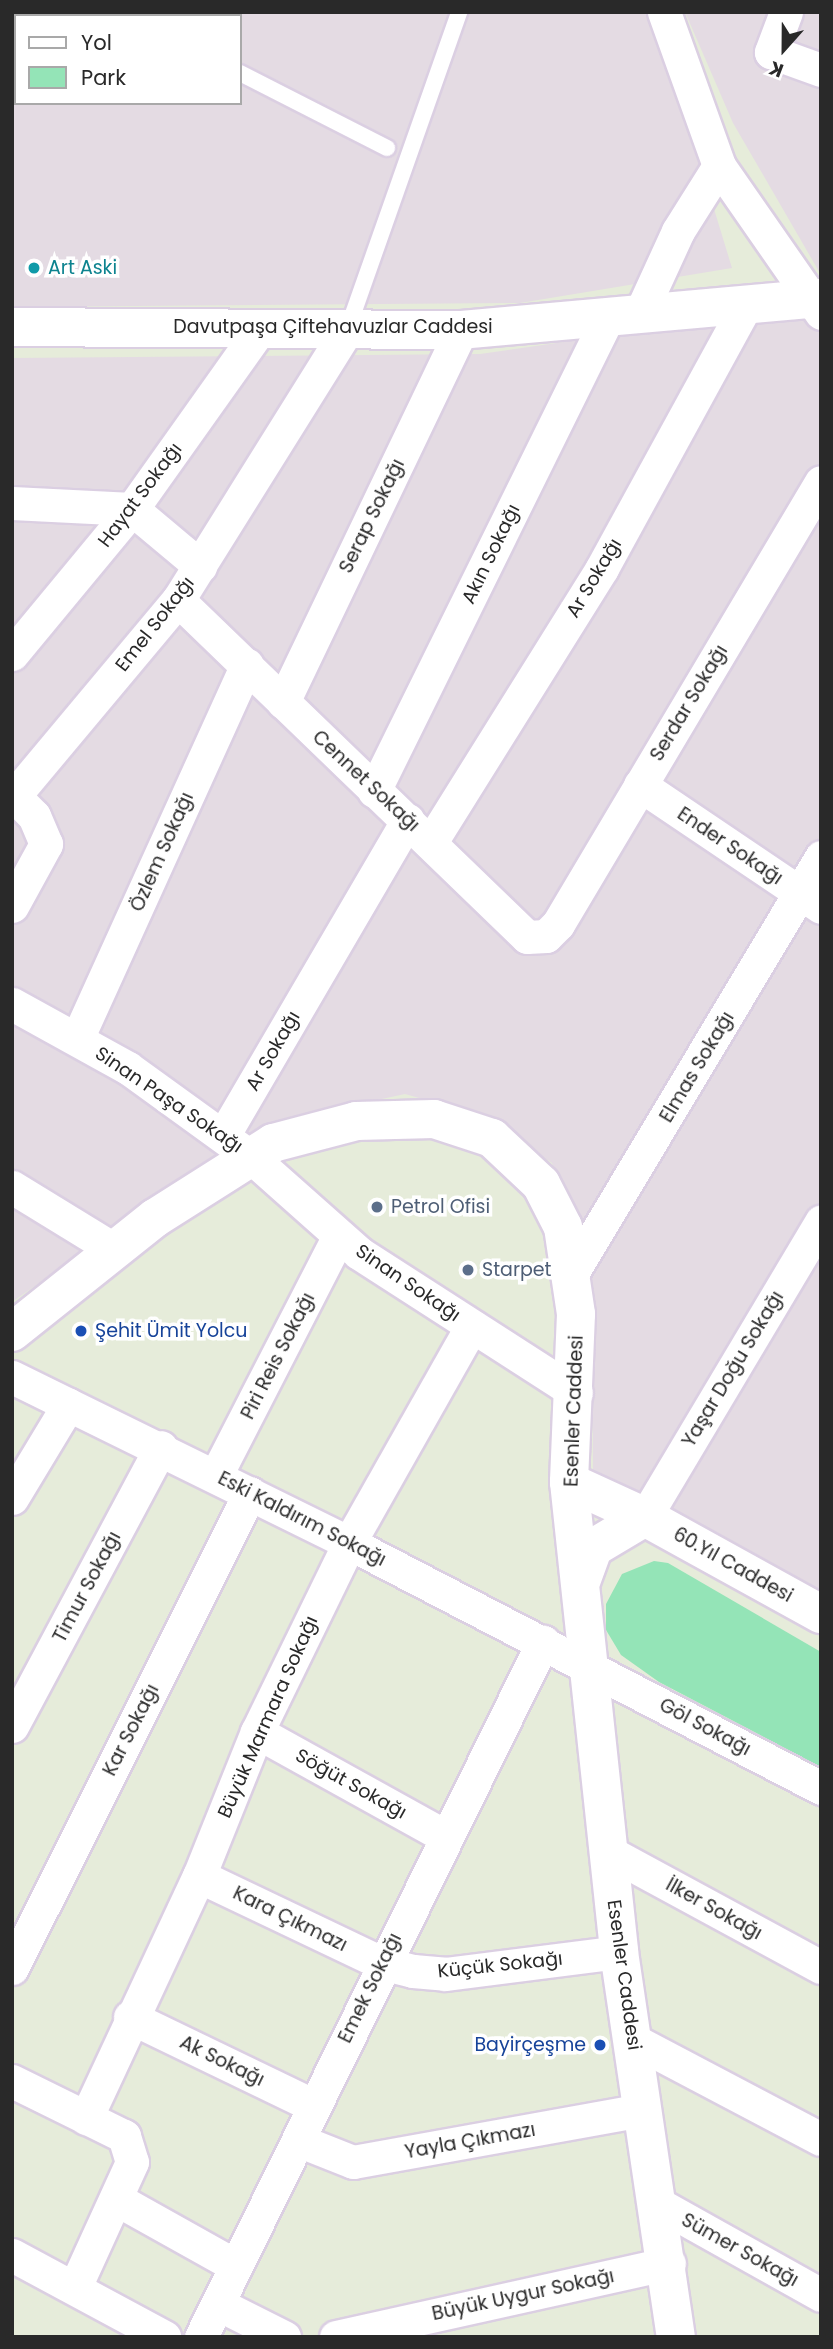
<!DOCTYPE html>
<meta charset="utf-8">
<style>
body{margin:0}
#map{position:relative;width:833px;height:2349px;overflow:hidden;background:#e6ecda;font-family:Poppins,sans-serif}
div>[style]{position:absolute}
.industrial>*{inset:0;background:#e4dbe3}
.green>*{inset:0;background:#94e4b7}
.roads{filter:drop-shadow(2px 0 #dbcfe2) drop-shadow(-2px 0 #dbcfe2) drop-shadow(0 2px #dbcfe2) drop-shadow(0 -2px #dbcfe2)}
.service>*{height:16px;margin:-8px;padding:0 8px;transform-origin:8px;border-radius:8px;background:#fff}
.minor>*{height:33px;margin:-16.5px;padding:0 16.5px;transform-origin:16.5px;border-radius:16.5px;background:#fff}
.tertiary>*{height:38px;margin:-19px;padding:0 19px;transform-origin:19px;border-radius:19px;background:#fff}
.secondary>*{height:38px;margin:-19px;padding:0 19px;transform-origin:19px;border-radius:19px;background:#fff}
.dots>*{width:19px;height:19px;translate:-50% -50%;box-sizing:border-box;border:4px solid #fff;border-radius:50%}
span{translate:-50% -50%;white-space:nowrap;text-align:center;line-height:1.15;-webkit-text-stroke:7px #fff;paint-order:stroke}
.culture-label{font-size:19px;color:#0d838f}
.left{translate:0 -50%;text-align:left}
.street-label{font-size:19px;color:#292929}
.service-label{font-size:19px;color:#4e5e75}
.transit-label{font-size:19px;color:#164399}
.right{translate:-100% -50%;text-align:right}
.frame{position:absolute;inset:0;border:14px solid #292929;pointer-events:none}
.legend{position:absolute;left:14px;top:14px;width:228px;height:91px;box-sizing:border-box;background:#fff;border:2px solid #a9a9a9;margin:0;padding:9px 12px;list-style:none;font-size:21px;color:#292929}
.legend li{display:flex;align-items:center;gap:14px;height:35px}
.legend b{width:35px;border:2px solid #a9a9a9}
.north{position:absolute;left:749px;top:14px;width:70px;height:70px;-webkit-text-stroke:5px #fff;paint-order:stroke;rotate:201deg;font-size:19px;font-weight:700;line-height:28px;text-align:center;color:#292929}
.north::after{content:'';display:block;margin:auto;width:24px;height:32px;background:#292929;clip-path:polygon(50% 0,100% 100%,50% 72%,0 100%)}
</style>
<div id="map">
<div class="industrial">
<div style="clip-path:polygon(evenodd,14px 12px,654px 12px,732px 268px,520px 303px,12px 307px,14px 12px,16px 16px,240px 16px,240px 103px,16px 103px,16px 16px)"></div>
<div style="clip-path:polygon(685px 12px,821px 12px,821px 275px,733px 123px)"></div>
<div style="clip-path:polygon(799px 308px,821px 309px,821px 1603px,593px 1474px,592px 1282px,552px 1163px,486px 1117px,405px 1094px,265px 1124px,12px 1302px,12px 358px,480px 354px)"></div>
</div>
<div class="green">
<div style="clip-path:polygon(654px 1561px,668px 1563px,821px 1652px,821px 1767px,659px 1682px,621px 1655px,606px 1630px,606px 1604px,622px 1574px)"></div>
</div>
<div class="roads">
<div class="service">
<div style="left:117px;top:12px;width:9px;rotate:27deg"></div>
<div style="left:21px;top:16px;width:4px;rotate:-63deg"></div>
<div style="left:12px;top:34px;width:8px;rotate:-60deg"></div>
<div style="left:240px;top:73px;width:165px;rotate:27deg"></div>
<div style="left:348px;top:328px;width:335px;rotate:-70.6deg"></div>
</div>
<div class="minor">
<div style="left:664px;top:12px;width:164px;rotate:70.3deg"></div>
<div style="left:719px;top:166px;width:179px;rotate:55.2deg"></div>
<div style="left:786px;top:12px;width:43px;rotate:110.6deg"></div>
<div style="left:771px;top:52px;width:53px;rotate:19.8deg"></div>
<div style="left:640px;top:314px;width:91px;rotate:-65.4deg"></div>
<div style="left:678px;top:231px;width:77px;rotate:-57.8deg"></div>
<div style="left:12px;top:503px;width:120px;rotate:2.9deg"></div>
<div style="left:132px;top:509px;width:89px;rotate:40deg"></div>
<div style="left:178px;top:600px;width:485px;rotate:44deg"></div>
<div style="left:527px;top:937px;width:19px;rotate:-3deg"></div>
<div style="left:546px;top:936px;width:17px;rotate:-45deg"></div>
<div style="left:558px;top:924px;width:514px;rotate:-59.25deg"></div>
<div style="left:12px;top:654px;width:188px;rotate:-50.4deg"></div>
<div style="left:132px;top:509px;width:219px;rotate:-54.6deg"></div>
<div style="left:283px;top:702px;width:412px;rotate:-64.4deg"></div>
<div style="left:640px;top:785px;width:218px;rotate:34deg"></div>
<div style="left:374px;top:791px;width:529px;rotate:-63.73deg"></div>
<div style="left:431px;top:842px;width:323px;rotate:-58deg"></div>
<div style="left:602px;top:568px;width:298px;rotate:-61.3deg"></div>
<div style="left:12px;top:906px;width:71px;rotate:-61.3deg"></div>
<div style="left:46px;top:844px;width:30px;rotate:-113deg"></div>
<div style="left:34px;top:816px;width:28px;rotate:-135deg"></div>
<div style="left:14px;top:796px;width:256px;rotate:-50.1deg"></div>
<div style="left:178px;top:600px;width:319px;rotate:-58deg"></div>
<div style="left:12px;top:1004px;width:132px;rotate:28.9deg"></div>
<div style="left:128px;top:1068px;width:152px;rotate:35.9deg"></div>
<div style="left:251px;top:1157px;width:144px;rotate:41.6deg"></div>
<div style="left:359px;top:1253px;width:258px;rotate:32.8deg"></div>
<div style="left:77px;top:1039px;width:411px;rotate:-65.6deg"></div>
<div style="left:223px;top:1136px;width:366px;rotate:-59.7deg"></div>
<div style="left:12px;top:1187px;width:121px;rotate:31.5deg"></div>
<div style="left:571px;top:1275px;width:487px;rotate:-59.1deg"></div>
<div style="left:12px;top:1377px;width:376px;rotate:26.2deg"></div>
<div style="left:349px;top:1543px;width:532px;rotate:27.43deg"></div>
<div style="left:216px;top:1475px;width:269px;rotate:-62.8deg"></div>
<div style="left:12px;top:1498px;width:109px;rotate:-58.9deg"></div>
<div style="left:645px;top:1517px;width:344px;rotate:-59.2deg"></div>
<div style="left:12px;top:1726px;width:316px;rotate:-61.9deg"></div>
<div style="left:257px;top:1732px;width:215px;rotate:29deg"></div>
<div style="left:607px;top:1851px;width:243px;rotate:28.5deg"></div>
<div style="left:199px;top:1876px;width:202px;rotate:25.5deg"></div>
<div style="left:381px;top:1963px;width:33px;rotate:14deg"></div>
<div style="left:413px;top:1971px;width:32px;rotate:5deg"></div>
<div style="left:445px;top:1974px;width:175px;rotate:-7.2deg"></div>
<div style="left:12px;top:1968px;width:531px;rotate:-63.39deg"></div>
<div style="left:130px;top:2017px;width:204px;rotate:25.8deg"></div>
<div style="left:633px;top:2040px;width:212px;rotate:27.8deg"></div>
<div style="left:12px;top:2081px;width:125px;rotate:26.2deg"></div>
<div style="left:124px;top:2136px;width:27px;rotate:73deg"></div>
<div style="left:132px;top:2162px;width:137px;rotate:114.5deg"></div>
<div style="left:86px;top:2118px;width:267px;rotate:-65deg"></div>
<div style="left:199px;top:1876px;width:155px;rotate:-68.1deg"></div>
<div style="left:257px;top:1732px;width:210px;rotate:-64deg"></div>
<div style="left:349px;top:1543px;width:249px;rotate:-60.5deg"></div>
<div style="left:300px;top:2141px;width:57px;rotate:21.6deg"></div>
<div style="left:353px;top:2162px;width:295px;rotate:-10.2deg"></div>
<div style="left:118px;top:2200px;width:135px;rotate:29.2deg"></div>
<div style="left:660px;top:2205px;width:184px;rotate:29.2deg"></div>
<div style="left:12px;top:2255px;width:173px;rotate:28.3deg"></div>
<div style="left:218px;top:2304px;width:74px;rotate:26.6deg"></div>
<div style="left:201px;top:2337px;width:775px;rotate:-63.8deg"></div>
<div style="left:336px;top:2337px;width:341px;rotate:-12.5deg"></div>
</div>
<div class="tertiary">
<div style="left:12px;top:327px;width:449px;rotate:0.4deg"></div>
<div style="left:461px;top:330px;width:361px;rotate:-5.1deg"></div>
</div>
<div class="secondary">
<div style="left:12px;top:1332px;width:183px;rotate:-38.6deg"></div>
<div style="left:155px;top:1218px;width:140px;rotate:-32.4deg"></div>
<div style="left:273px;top:1143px;width:86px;rotate:-14.8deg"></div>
<div style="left:356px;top:1121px;width:78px;rotate:-1.5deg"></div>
<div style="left:434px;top:1119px;width:61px;rotate:18.1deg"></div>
<div style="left:492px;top:1138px;width:67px;rotate:43.2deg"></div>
<div style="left:541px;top:1184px;width:48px;rotate:62.9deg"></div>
<div style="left:563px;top:1227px;width:88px;rotate:81.5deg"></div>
<div style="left:576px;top:1314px;width:168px;rotate:92.4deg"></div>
<div style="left:569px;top:1482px;width:473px;rotate:83.9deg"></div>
<div style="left:619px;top:1952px;width:389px;rotate:81.6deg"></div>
<div style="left:569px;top:1482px;width:84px;rotate:24.7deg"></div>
<div style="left:645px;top:1517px;width:201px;rotate:28.9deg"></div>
<div style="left:582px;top:1579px;width:33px;rotate:-70deg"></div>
<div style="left:593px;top:1548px;width:61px;rotate:-30.8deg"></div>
</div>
</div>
<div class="dots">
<div style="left:34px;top:268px;background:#0f9aa8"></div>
<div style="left:377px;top:1207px;background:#5c6f8a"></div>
<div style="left:468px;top:1270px;background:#5c6f8a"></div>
<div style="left:81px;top:1331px;background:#1a4fb4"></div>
<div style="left:600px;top:2045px;background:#1a4fb4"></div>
</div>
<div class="culture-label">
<span class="left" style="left:48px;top:268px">Art Aski</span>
</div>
<div class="street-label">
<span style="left:333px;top:327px">Davutpaşa Çiftehavuzlar Caddesi</span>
<span style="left:140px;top:495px;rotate:-53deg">Hayat Sokağı</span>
<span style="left:372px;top:516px;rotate:-64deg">Serap Sokağı</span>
<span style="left:491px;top:554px;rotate:-64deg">Akın Sokağı</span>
<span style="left:594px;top:578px;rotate:-59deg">Ar Sokağı</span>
<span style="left:155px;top:624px;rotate:-52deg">Emel Sokağı</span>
<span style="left:689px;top:703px;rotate:-59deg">Serdar Sokağı</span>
<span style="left:366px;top:781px;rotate:43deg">Cennet Sokağı</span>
<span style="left:730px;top:846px;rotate:34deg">Ender Sokağı</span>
<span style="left:162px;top:852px;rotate:-66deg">Özlem Sokağı</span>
<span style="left:273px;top:1051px;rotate:-60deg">Ar Sokağı</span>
<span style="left:697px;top:1067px;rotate:-59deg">Elmas Sokağı</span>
<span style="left:169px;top:1100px;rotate:34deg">Sinan Paşa Sokağı</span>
<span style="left:408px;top:1283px;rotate:34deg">Sinan Sokağı</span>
<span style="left:278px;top:1356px;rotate:-63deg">Piri Reis Sokağı</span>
<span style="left:733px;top:1369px;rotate:-59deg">Yaşar Doğu Sokağı</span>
<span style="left:574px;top:1411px;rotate:-88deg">Esenler Caddesi</span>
<span style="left:302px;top:1519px;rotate:27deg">Eski Kaldırım Sokağı</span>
<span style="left:733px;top:1565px;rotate:29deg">60.Yıl Caddesi</span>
<span style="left:87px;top:1587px;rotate:-62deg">Timur Sokağı</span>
<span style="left:268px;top:1717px;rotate:-66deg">Büyük Marmara Sokağı</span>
<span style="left:705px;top:1727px;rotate:28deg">Göl Sokağı</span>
<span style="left:131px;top:1730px;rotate:-63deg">Kar Sokağı</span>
<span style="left:351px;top:1784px;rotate:29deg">Söğüt Sokağı</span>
<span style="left:714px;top:1909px;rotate:29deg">İlker Sokağı</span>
<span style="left:290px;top:1919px;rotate:26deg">Kara Çıkmazı</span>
<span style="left:500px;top:1965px;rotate:-6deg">Küçük Sokağı</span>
<span style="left:624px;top:1975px;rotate:82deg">Esenler Caddesi</span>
<span style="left:370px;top:1988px;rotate:-64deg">Emek Sokağı</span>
<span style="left:222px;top:2061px;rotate:26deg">Ak Sokağı</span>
<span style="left:470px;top:2141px;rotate:-10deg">Yayla Çıkmazı</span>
<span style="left:740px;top:2250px;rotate:29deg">Sümer Sokağı</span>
<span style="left:523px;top:2295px;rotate:-12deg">Büyük Uygur Sokağı</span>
</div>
<div class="service-label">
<span class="left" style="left:391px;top:1207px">Petrol Ofisi</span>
<span class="left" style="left:482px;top:1270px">Starpet</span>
</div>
<div class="transit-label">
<span class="left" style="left:95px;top:1331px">Şehit Ümit Yolcu</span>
<span class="right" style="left:586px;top:2045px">Bayirçeşme</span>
</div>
<div class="frame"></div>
<ul class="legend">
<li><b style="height:9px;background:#fff"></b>Yol</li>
<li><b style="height:19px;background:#94e4b7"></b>Park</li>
</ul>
<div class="north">K</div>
</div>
